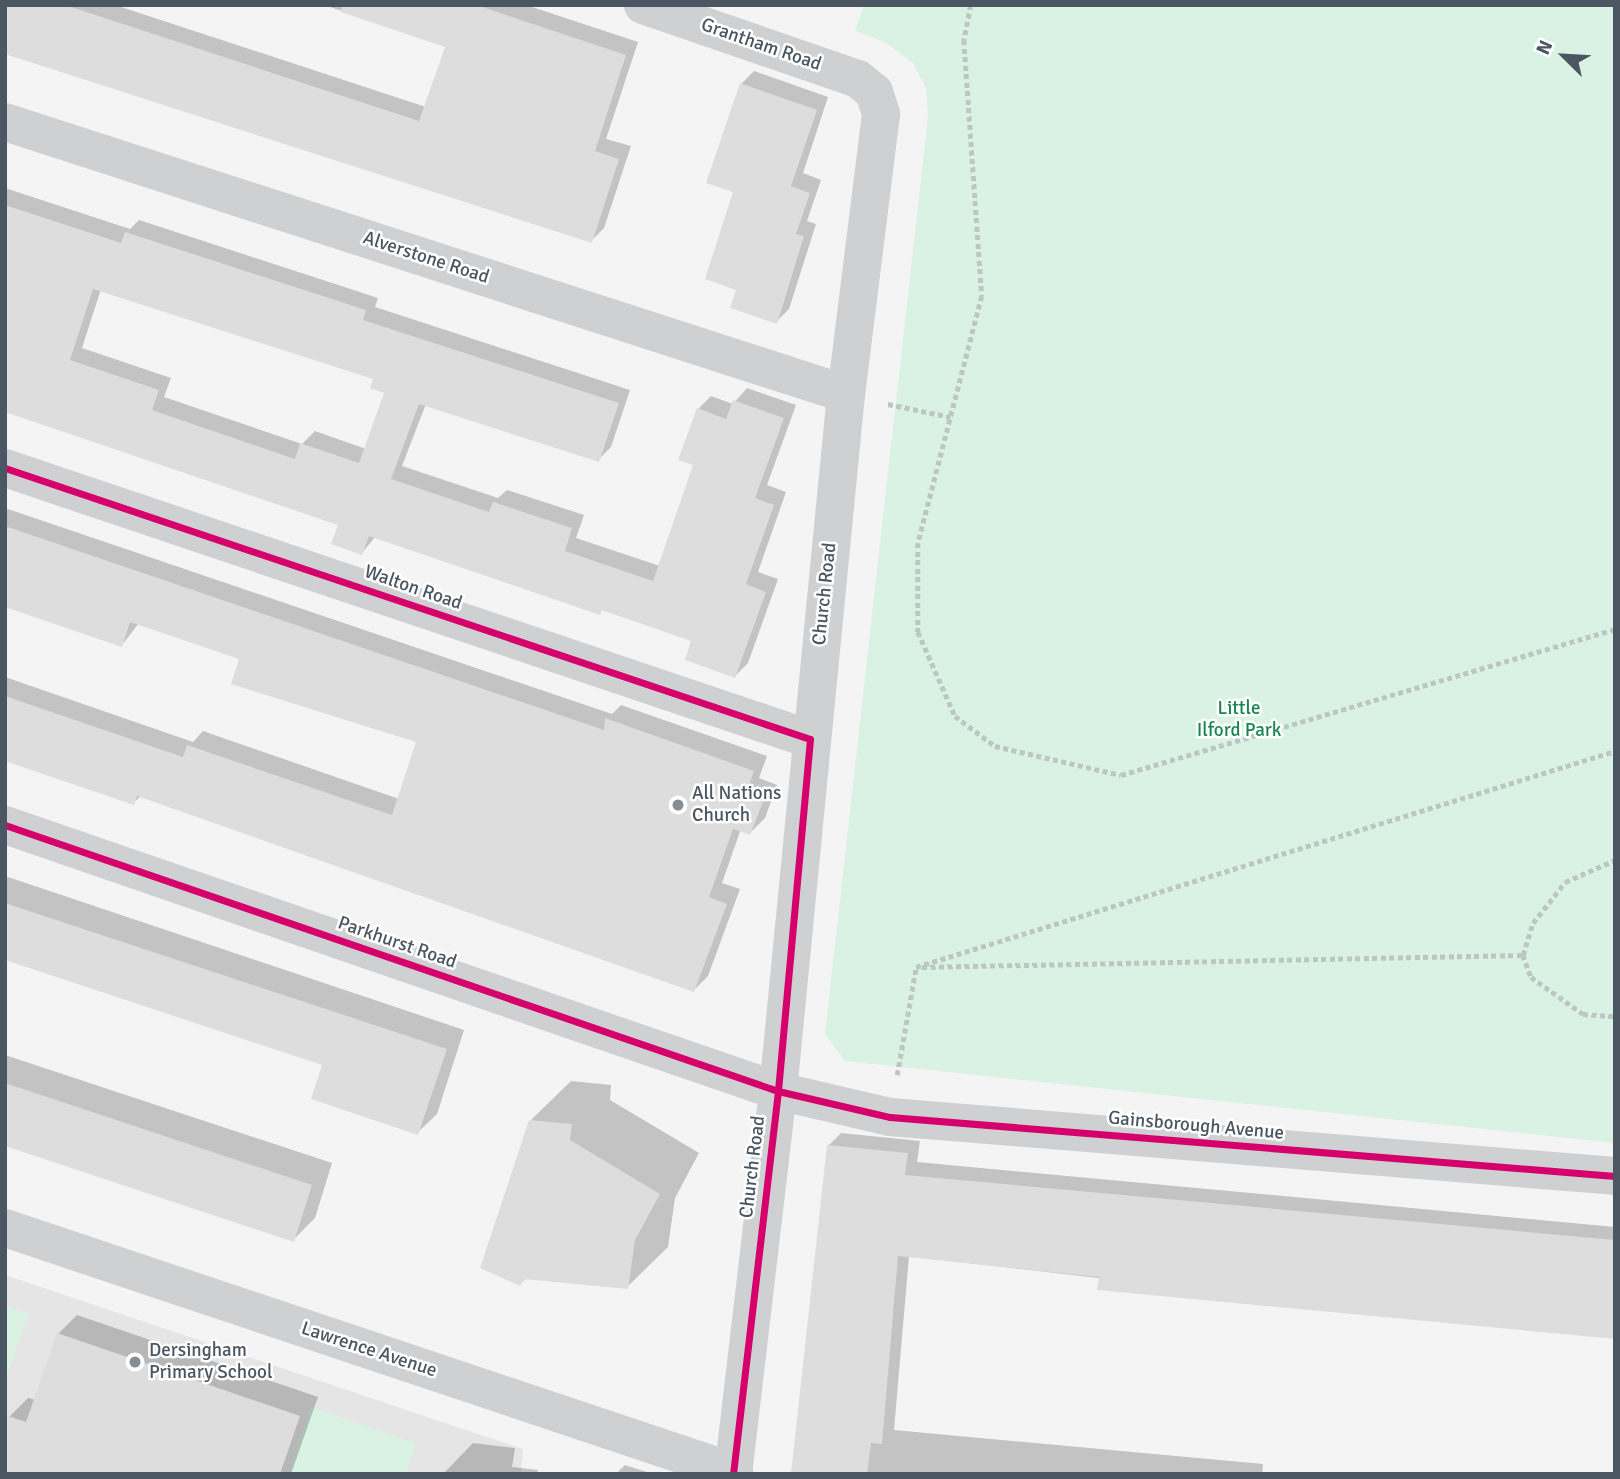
<!DOCTYPE html>
<style>
body{margin:0}
#map{position:relative;width:1620px;height:1479px;overflow:hidden;background:#f4f4f4;font-family:Signika,sans-serif}
div>[style]{position:absolute}
.education>*{inset:0;background:#e6e5e6}
.green>*{inset:0;background:#d9f2e3}
.shadow>*{inset:0;background:#0003}
.building>*{inset:0;background:#ddddde}
.path>*{height:4.5px;margin-top:-2.25px;transform-origin:0;background:repeating-linear-gradient(90deg,#bcc7c4 0 5px,transparent 0 8.5px)}
.minor>*{height:38px;margin:-19px;padding:0 19px;transform-origin:19px;border-radius:19px;background:#ced0d2}
.cycleway>*{height:7px;margin:-3.5px;padding:0 3.5px;transform-origin:3.5px;border-radius:3.5px;background:#d6006c}
.dots>*{width:19px;height:19px;translate:-50% -50%;box-sizing:border-box;border:4px solid #fff;border-radius:50%}
span{translate:-50% -50%;white-space:nowrap;text-align:center;line-height:1.15;-webkit-text-stroke:5px #fff;paint-order:stroke}
.street-label{font-size:19px;color:#4a5661}
.park-label{font-size:19px;color:#17864f}
.poi-label{font-size:19px;color:#4a5661}
.left{translate:0 -50%;text-align:left}
.frame{position:absolute;inset:0;border:7px solid #4a5661;pointer-events:none}
.north{position:absolute;left:1529px;top:21px;width:70px;height:70px;-webkit-text-stroke:5px #fff;paint-order:stroke;rotate:294deg;font-size:19px;font-weight:700;line-height:28px;text-align:center;color:#4a5661}
.north::after{content:'';display:block;margin:auto;width:24px;height:32px;background:#4a5661;clip-path:polygon(50% 0,100% 100%,50% 72%,0 100%)}
</style>
<div id="map">
<div class="education">
<div style="clip-path:polygon(5px 1275px,523px 1449px,521px 1474px,5px 1474px)"></div>
</div>
<div class="green">
<div style="clip-path:polygon(864px 5px,1615px 5px,1615px 1143px,845px 1061px,825px 1034px,928px 117px,926px 88px,913px 63px,885px 42px,855px 31px)"></div>
<div style="clip-path:polygon(5px 1306px,29px 1313px,5px 1382px)"></div>
<div style="clip-path:polygon(311px 1407px,416px 1443px,406px 1474px,289px 1474px)"></div>
</div>
<div class="shadow">
<div style="clip-path:polygon(5px 5px,115px 5px,426px 107px,447px 46px,324px 5px,526px 5px,638px 42px,606px 139px,631px 146px,604px 228px,591px 241px)"></div>
<div style="clip-path:polygon(754px 71px,828px 97px,803px 173px,821px 180px,807px 221px,816px 224px,789px 309px,776px 322px,739px 289px,735px 191px,741px 84px)"></div>
<div style="clip-path:polygon(evenodd,5px 188px,130px 229px,139px 220px,378px 298px,375px 307px,630px 390px,611px 447px,598px 460px,426px 404px,402px 466px,498px 498px,507px 490px,584px 515px,576px 538px,660px 566px,695px 464px,698px 409px,711px 396px,733px 404px,747px 388px,796px 405px,767px 485px,786px 492px,758px 572px,778px 579px,748px 663px,735px 676px,694px 640px,376px 536px,362px 553px,340px 524px,5px 411px,5px 188px,101px 289px,375px 378px,386px 391px,366px 449px,315px 431px,302px 444px,164px 397px,171px 378px,82px 348px,101px 289px)"></div>
<div style="clip-path:polygon(5px 508px,612px 714px,621px 705px,767px 756px,759px 778px,777px 785px,765px 818px,750px 833px,741px 829px,722px 883px,740px 889px,708px 976px,694px 990px,141px 796px,133px 803px,5px 759px,5px 677px,193px 742px,203px 731px,399px 799px,418px 741px,242px 658px,139px 623px,122px 645px,5px 577px)"></div>
<div style="clip-path:polygon(5px 876px,464px 1030px,437px 1114px,417px 1133px,324px 1064px,5px 959px)"></div>
<div style="clip-path:polygon(5px 1055px,332px 1163px,315px 1218px,293px 1240px,5px 1144px)"></div>
<div style="clip-path:polygon(571px 1081px,611px 1085px,610px 1100px,699px 1153px,675px 1198px,668px 1247px,627px 1287px,527px 1277px,520px 1284px,530px 1121px)"></div>
<div style="clip-path:polygon(841px 1133px,920px 1141px,917px 1162px,1615px 1227px,1615px 1338px,909px 1256px,894px 1430px,1263px 1464px,1262px 1474px,793px 1474px,828px 1146px)"></div>
<div style="clip-path:polygon(77px 1315px,318px 1397px,291px 1474px,5px 1474px,9px 1417px,28px 1398px,36px 1400px,58px 1334px)"></div>
<div style="clip-path:polygon(473px 1443px,515px 1448px,512px 1467px,538px 1470px,537px 1474px,443px 1474px)"></div>
<div style="clip-path:polygon(625px 1465px,653px 1474px,616px 1474px)"></div>
</div>
<div class="building">
<div style="clip-path:polygon(5px 5px,65px 5px,419px 121px,445px 47px,341px 12px,342px 5px,476px 5px,626px 55px,595px 151px,619px 159px,592px 243px,5px 54px)"></div>
<div style="clip-path:polygon(740px 83px,817px 110px,791px 186px,810px 193px,796px 234px,804px 236px,777px 324px,730px 308px,736px 290px,705px 279px,733px 192px,706px 183px)"></div>
<div style="clip-path:polygon(evenodd,5px 205px,121px 243px,125px 232px,366px 310px,363px 320px,619px 403px,599px 462px,419px 404px,391px 479px,489px 512px,493px 502px,572px 528px,565px 551px,653px 581px,693px 465px,678px 460px,697px 408px,726px 419px,733px 400px,784px 418px,755px 498px,774px 505px,746px 584px,766px 592px,735px 678px,685px 660px,691px 641px,602px 610px,600px 615px,369px 536px,362px 555px,331px 544px,338px 525px,5px 412px,5px 205px,93px 289px,373px 379px,370px 388px,384px 393px,359px 463px,300px 443px,295px 459px,152px 410px,159px 390px,70px 360px,93px 289px)"></div>
<div style="clip-path:polygon(5px 526px,604px 730px,605px 718px,754px 771px,746px 793px,764px 799px,750px 835px,733px 829px,709px 897px,727px 904px,694px 992px,137px 796px,134px 805px,5px 761px,5px 696px,183px 757px,187px 745px,392px 815px,416px 742px,231px 684px,239px 659px,130px 622px,122px 647px,5px 607px)"></div>
<div style="clip-path:polygon(5px 903px,447px 1049px,418px 1135px,311px 1099px,322px 1065px,5px 960px)"></div>
<div style="clip-path:polygon(5px 1083px,312px 1185px,294px 1242px,5px 1146px)"></div>
<div style="clip-path:polygon(529px 1120px,572px 1124px,570px 1140px,660px 1194px,635px 1240px,628px 1289px,524px 1279px,520px 1286px,480px 1268px)"></div>
<div style="clip-path:polygon(827px 1145px,908px 1153px,905px 1175px,1615px 1240px,1615px 1339px,1097px 1290px,1099px 1277px,898px 1256px,882px 1444px,871px 1443px,867px 1474px,791px 1474px)"></div>
<div style="clip-path:polygon(57px 1333px,300px 1416px,280px 1474px,5px 1474px,5px 1415px,26px 1422px)"></div>
</div>
<div class="path">
<div style="left:971px;top:5px;width:36px;rotate:101deg"></div>
<div style="left:964px;top:40px;width:257px;rotate:86deg"></div>
<div style="left:982px;top:296px;width:255px;rotate:104.5deg"></div>
<div style="left:918px;top:543px;width:89px;rotate:90deg"></div>
<div style="left:918px;top:632px;width:92px;rotate:66.2deg"></div>
<div style="left:955px;top:716px;width:50px;rotate:36.9deg"></div>
<div style="left:995px;top:746px;width:129px;rotate:13deg"></div>
<div style="left:1121px;top:775px;width:515px;rotate:-16.46deg"></div>
<div style="left:888px;top:404px;width:64px;rotate:11.7deg"></div>
<div style="left:1523px;top:955px;width:34px;rotate:-73deg"></div>
<div style="left:1533px;top:923px;width:52px;rotate:-52deg"></div>
<div style="left:1565px;top:882px;width:55px;rotate:-23.7deg"></div>
<div style="left:922px;top:967px;width:601px;rotate:-1.14deg"></div>
<div style="left:1523px;top:955px;width:23px;rotate:70deg"></div>
<div style="left:1531px;top:977px;width:64px;rotate:35.4deg"></div>
<div style="left:1583px;top:1014px;width:32px;rotate:4deg"></div>
<div style="left:897px;top:1075px;width:110px;rotate:-80deg"></div>
<div style="left:916px;top:967px;width:732px;rotate:-17.17deg"></div>
</div>
<div class="minor">
<div style="left:643px;top:5px;width:227px;rotate:19deg"></div>
<div style="left:858px;top:79px;width:21px;rotate:39deg"></div>
<div style="left:874px;top:92px;width:23px;rotate:72deg"></div>
<div style="left:881px;top:114px;width:282px;rotate:97.1deg"></div>
<div style="left:846px;top:394px;width:700px;rotate:95.57deg"></div>
<div style="left:778px;top:1091px;width:386px;rotate:96.7deg"></div>
<div style="left:5px;top:122px;width:884px;rotate:17.92deg"></div>
<div style="left:5px;top:468px;width:849px;rotate:18.61deg"></div>
<div style="left:5px;top:825px;width:817px;rotate:18.99deg"></div>
<div style="left:778px;top:1091px;width:115px;rotate:13.1deg"></div>
<div style="left:890px;top:1117px;width:727px;rotate:4.65deg"></div>
<div style="left:5px;top:1228px;width:769px;rotate:18.51deg"></div>
</div>
<div class="cycleway">
<div style="left:5px;top:468px;width:849px;rotate:18.61deg"></div>
<div style="left:810px;top:739px;width:353px;rotate:95.2deg"></div>
<div style="left:778px;top:1091px;width:386px;rotate:96.7deg"></div>
<div style="left:5px;top:825px;width:817px;rotate:18.99deg"></div>
<div style="left:778px;top:1091px;width:115px;rotate:13.1deg"></div>
<div style="left:890px;top:1117px;width:727px;rotate:4.65deg"></div>
</div>
<div class="dots">
<div style="left:678px;top:805px;background:#868d94"></div>
<div style="left:135px;top:1362px;background:#868d94"></div>
</div>
<div class="street-label">
<span style="left:761px;top:45px;rotate:19deg">Grantham Road</span>
<span style="left:426px;top:258px;rotate:18deg">Alverstone Road</span>
<span style="left:413px;top:588px;rotate:19deg">Walton Road</span>
<span style="left:825px;top:594px;rotate:-84deg">Church Road</span>
<span style="left:397px;top:943px;rotate:19deg">Parkhurst Road</span>
<span style="left:1196px;top:1126px;rotate:5deg">Gainsborough Avenue</span>
<span style="left:753px;top:1167px;rotate:-83deg">Church Road</span>
<span style="left:369px;top:1350px;rotate:18deg">Lawrence Avenue</span>
</div>
<div class="park-label">
<span style="left:1239px;top:720px">Little<br>Ilford Park</span>
</div>
<div class="poi-label">
<span class="left" style="left:692px;top:805px">All Nations<br>Church</span>
<span class="left" style="left:149px;top:1362px">Dersingham<br>Primary School</span>
</div>
<div class="frame"></div>
<div class="north">N</div>
</div>
